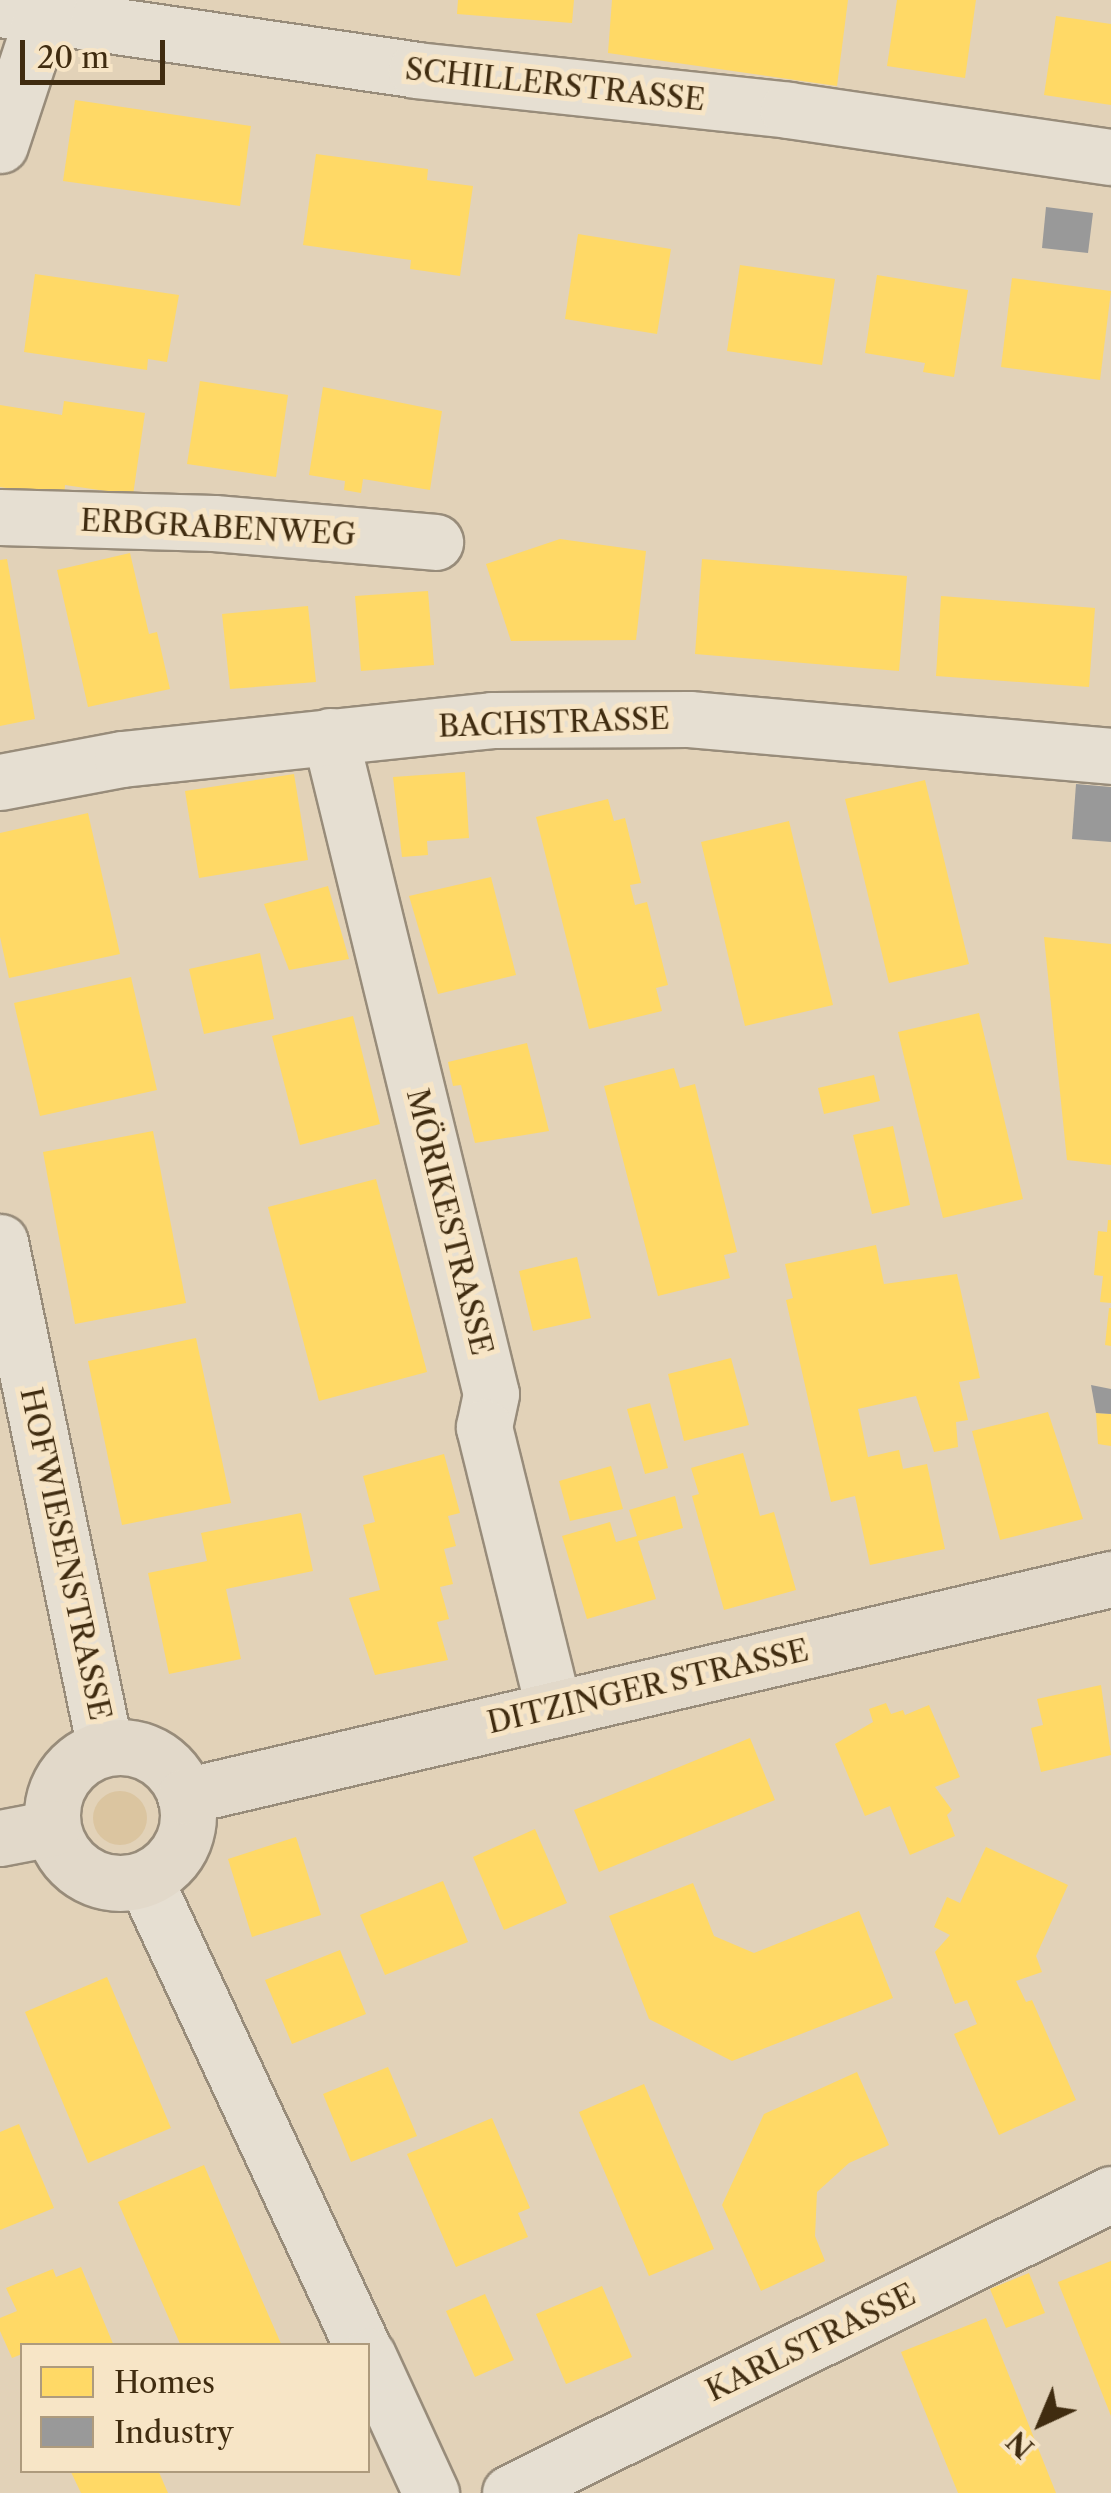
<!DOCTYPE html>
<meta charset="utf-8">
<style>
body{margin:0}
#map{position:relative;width:1111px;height:2493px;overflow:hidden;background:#e2d2b8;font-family:"Libre Caslon Text",serif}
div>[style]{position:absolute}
.green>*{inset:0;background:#dbc5a0}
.round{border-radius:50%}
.homes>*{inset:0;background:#ffd966}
.industry>*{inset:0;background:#999}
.roads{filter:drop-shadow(2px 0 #988c7a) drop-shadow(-2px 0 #988c7a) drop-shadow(0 2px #988c7a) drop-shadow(0 -2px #988c7a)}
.minor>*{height:55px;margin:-27.5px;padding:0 27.5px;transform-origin:27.5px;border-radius:27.5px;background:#e6dfd2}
.major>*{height:55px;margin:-27.5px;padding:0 27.5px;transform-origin:27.5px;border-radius:27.5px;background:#e2d9ca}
.major>.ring{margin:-27.5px;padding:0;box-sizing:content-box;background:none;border:55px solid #e2d9ca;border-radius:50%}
span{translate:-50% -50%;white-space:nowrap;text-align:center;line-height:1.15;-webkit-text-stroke:10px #f7e5c6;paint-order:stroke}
.street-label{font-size:30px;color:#402c10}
.legend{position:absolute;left:20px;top:2343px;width:350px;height:130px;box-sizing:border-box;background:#f7e5c6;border:2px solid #ae9b7d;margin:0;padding:12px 18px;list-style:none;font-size:30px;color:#402c10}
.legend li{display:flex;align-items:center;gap:20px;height:50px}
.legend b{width:50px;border:2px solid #ae9b7d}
.north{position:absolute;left:991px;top:2373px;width:100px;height:100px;-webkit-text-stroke:8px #f7e5c6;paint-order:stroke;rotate:224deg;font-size:28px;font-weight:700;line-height:40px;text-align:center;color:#402c10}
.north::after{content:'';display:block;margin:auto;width:35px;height:45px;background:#402c10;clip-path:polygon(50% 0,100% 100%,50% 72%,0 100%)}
.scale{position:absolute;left:20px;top:40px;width:145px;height:45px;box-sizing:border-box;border:5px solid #402c10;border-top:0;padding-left:12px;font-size:30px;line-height:35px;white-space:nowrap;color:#402c10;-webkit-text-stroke:8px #f7e5c6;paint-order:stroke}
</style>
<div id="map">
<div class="green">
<div class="round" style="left:93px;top:1791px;width:54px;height:54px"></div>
</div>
<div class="homes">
<div style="clip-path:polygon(458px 0,574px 0,572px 23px,457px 14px)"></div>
<div style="clip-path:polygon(612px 0,848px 0,837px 86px,608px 53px)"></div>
<div style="clip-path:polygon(897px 0,976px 0,965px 78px,887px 66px)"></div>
<div style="clip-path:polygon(1056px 16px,1111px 24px,1111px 105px,1044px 95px)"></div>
<div style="clip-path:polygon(75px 100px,251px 126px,240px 206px,63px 181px)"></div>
<div style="clip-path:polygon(316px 154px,428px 169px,427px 180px,473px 186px,460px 276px,410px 269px,411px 260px,303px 245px)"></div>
<div style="clip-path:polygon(578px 234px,671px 249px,657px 334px,565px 319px)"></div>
<div style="clip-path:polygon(740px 265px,835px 279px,822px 365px,727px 351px)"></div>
<div style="clip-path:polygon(35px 274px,179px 295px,167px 362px,148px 359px,147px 370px,24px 352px)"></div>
<div style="clip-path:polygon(877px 275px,968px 290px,954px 377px,923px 372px,925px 363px,865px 353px)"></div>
<div style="clip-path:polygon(1012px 278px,1111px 291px,1100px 380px,1001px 367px)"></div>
<div style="clip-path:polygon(200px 381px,288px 395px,276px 477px,187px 464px)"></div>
<div style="clip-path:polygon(323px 387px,442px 411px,430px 490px,363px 479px,361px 493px,344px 490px,345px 481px,309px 475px)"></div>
<div style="clip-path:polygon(64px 401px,145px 413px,133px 495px,65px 485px,64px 497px,0 487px,0 405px,62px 415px)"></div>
<div style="clip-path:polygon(560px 539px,646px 551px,636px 640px,511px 641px,486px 564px)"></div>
<div style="clip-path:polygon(130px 553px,149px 634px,157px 632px,170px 689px,88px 707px,57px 570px)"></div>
<div style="clip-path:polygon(7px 559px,35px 719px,0 726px,0 560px)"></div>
<div style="clip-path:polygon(702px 559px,907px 576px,899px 671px,695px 654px)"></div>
<div style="clip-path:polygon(428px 591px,434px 665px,361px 671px,355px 596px)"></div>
<div style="clip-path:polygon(941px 596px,1095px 608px,1089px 687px,936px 676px)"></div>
<div style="clip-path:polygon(308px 606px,316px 682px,230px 689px,222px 614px)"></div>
<div style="clip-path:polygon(465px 772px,469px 838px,427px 841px,428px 855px,402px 857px,393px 777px)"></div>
<div style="clip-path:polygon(294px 774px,308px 860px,199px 878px,185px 791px)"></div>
<div style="clip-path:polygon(925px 780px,969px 964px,889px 983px,845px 799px)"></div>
<div style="clip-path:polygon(608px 799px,614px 821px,625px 818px,641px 883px,630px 885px,635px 905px,647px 902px,668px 985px,656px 988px,662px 1011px,589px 1029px,536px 817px)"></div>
<div style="clip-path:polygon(88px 813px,120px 954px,9px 978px,0 937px,0 833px)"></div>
<div style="clip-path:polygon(789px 821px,833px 1005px,745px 1026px,701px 842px)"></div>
<div style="clip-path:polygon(491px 877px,516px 975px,438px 994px,409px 896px)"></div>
<div style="clip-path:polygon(328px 886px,349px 959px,289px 970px,264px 904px)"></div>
<div style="clip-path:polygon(1044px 937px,1111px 944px,1111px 1165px,1067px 1160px)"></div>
<div style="clip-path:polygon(260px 953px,274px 1019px,204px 1034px,189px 969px)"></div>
<div style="clip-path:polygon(131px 977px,157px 1090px,40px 1116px,14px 1003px)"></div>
<div style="clip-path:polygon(979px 1013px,1023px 1199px,943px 1218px,898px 1032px)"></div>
<div style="clip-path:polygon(353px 1016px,380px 1124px,300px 1145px,272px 1036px)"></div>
<div style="clip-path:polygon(527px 1043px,549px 1131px,475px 1143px,461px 1085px,453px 1086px,448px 1062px)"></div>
<div style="clip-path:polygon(674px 1068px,680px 1088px,695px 1084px,737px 1252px,724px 1255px,730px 1278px,658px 1296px,604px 1086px)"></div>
<div style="clip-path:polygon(874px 1075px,880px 1101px,824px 1114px,818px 1088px)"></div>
<div style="clip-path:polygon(893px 1126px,910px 1205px,872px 1214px,853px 1135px)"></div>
<div style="clip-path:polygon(153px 1131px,186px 1303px,75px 1324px,43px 1152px)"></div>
<div style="clip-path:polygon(376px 1179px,427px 1372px,319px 1401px,268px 1207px)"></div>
<div style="clip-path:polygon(1108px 1220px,1111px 1220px,1111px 1303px,1100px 1302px,1103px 1276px,1094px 1275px,1098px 1231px,1107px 1232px)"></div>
<div style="clip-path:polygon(876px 1245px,884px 1284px,957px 1274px,980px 1378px,959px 1382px,968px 1420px,956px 1422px,958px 1447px,934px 1452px,916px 1396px,858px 1409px,868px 1457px,899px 1450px,903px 1469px,927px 1464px,945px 1549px,870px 1565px,855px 1496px,831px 1502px,786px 1300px,793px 1298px,785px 1264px)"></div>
<div style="clip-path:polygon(577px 1257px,591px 1318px,533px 1331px,519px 1271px)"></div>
<div style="clip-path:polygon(1109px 1308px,1111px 1308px,1111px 1346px,1105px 1345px)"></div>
<div style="clip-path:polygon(196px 1338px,231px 1503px,122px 1525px,88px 1361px)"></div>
<div style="clip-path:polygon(731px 1358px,749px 1425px,684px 1441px,668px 1374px)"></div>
<div style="clip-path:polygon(650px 1403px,668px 1468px,645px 1474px,627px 1409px)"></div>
<div style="clip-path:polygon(1048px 1412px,1083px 1519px,1000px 1540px,972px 1431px)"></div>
<div style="clip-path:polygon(1096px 1413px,1111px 1414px,1111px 1446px,1098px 1444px)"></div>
<div style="clip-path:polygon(743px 1453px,760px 1516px,774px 1512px,796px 1590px,724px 1610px,692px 1496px,699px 1494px,691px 1468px)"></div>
<div style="clip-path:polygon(444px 1454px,460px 1513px,448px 1516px,456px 1546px,444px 1549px,453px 1584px,440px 1587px,449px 1619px,437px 1622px,448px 1660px,375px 1675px,349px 1598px,380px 1590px,363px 1525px,375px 1522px,363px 1476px)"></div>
<div style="clip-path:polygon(611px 1466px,623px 1509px,570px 1521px,559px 1481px)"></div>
<div style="clip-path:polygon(675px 1496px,683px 1528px,638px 1541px,656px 1599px,587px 1619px,562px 1536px,610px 1522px,616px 1542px,637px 1536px,629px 1510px)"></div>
<div style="clip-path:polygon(301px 1513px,313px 1571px,226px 1589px,241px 1659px,169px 1674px,148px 1573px,207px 1561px,201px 1533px)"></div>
<div style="clip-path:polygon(1101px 1685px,1111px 1755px,1041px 1772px,1031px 1728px,1043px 1725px,1037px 1699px)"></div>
<div style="clip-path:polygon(886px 1703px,891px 1714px,903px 1710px,905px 1715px,929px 1705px,960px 1777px,935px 1787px,952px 1810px,947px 1815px,955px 1836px,910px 1855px,890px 1806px,865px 1816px,835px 1744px,873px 1722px,869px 1709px)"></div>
<div style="clip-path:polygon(750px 1738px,775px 1800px,599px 1872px,574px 1810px)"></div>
<div style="clip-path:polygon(535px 1829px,567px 1903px,504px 1930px,473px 1857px)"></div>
<div style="clip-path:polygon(296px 1837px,321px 1915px,252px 1937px,228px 1859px)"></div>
<div style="clip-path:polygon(986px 1847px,1068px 1885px,1036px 1956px,1042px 1972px,1016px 1981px,1026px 2002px,1032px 2000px,1076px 2100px,999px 2135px,954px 2034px,977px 2024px,967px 2000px,955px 2004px,935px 1952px,950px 1935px,934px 1927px,947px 1897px,960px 1903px)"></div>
<div style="clip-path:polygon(443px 1881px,468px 1942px,385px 1975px,360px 1915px)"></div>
<div style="clip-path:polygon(693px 1883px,714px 1936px,754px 1953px,859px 1911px,893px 1998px,732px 2061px,649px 2019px,609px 1916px)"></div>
<div style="clip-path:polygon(340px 1950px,366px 2014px,292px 2044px,265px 1980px)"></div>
<div style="clip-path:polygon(107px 1977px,171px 2128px,88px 2163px,25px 2012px)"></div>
<div style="clip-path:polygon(388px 2067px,417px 2136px,351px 2162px,323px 2094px)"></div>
<div style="clip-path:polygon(857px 2072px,889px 2145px,849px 2163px,817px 2192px,815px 2236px,825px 2261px,761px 2291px,722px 2205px,764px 2114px)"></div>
<div style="clip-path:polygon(644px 2084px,714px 2249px,649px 2276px,579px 2112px)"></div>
<div style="clip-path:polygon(492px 2118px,530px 2208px,518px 2213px,528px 2237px,456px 2267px,407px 2154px)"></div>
<div style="clip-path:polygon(19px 2124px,54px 2208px,0 2230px,0 2132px)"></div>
<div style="clip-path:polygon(204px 2165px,258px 2291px,282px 2346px,181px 2346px,118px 2202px)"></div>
<div style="clip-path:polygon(1111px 2261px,1111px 2416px,1058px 2282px)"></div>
<div style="clip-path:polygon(81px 2267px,114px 2346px,22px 2346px,22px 2354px,12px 2358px,0 2331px,0 2318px,17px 2311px,6px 2288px,53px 2269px,56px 2277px)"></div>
<div style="clip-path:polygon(1029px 2273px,1045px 2313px,1006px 2328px,990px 2289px)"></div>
<div style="clip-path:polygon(602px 2286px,632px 2357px,566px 2384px,536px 2314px)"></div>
<div style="clip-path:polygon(485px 2294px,514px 2360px,475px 2377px,446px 2311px)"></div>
<div style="clip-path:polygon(986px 2318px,1056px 2493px,958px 2493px,901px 2352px)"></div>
<div style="clip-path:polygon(70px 2470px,158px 2470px,168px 2493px,81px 2493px)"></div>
</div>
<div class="industry">
<div style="clip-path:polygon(1046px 207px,1093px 213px,1088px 253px,1042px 248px)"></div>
<div style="clip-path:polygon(1076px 784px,1111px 787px,1111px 842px,1072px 839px)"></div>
<div style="clip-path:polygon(1091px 1385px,1111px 1389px,1111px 1414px,1096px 1413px)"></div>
</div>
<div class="roads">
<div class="minor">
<div style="left:0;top:9px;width:420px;rotate:8.3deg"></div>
<div style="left:416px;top:70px;width:374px;rotate:6.1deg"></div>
<div style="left:788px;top:110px;width:326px;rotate:8.3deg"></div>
<div style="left:0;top:145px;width:153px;rotate:-71.7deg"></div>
<div style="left:0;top:517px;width:214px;rotate:1.6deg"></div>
<div style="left:214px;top:523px;width:222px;rotate:4.9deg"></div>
<div style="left:330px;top:736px;width:677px;rotate:76.25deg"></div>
<div style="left:491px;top:1394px;width:34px;rotate:102deg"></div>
<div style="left:484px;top:1427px;width:291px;rotate:76.1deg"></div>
<div style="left:0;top:782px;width:124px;rotate:-10.7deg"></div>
<div style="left:122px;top:759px;width:372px;rotate:-6deg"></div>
<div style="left:492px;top:720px;width:197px;rotate:-0.3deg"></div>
<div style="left:689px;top:719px;width:424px;rotate:5deg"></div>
<div style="left:0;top:1242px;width:517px;rotate:78.28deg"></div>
<div style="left:145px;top:1880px;width:514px;rotate:65.03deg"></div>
<div style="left:368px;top:2356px;width:151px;rotate:65.3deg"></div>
<div style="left:510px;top:2493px;width:671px;rotate:-26.45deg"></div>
</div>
<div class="major">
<div class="ring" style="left:52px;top:1747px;width:81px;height:81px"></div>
<div style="left:185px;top:1796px;width:951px;rotate:-13.19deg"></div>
<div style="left:0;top:1838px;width:53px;rotate:-10.9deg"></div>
</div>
</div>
<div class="street-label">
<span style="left:555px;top:85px;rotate:6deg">SCHILLERSTRASSE</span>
<span style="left:218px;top:528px;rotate:3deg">ERBGRABENWEG</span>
<span style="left:554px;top:723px;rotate:-2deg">BACHSTRASSE</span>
<span style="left:449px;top:1222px;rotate:76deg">MÖRIKESTRASSE</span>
<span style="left:65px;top:1554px;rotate:78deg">HOFWIESENSTRASSE</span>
<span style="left:648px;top:1687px;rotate:-13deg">DITZINGER STRASSE</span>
<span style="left:811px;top:2343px;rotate:-26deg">KARLSTRASSE</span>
</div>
<ul class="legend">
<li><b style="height:28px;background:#ffd966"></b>Homes</li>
<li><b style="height:28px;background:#999"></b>Industry</li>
</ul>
<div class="north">N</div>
<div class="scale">20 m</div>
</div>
